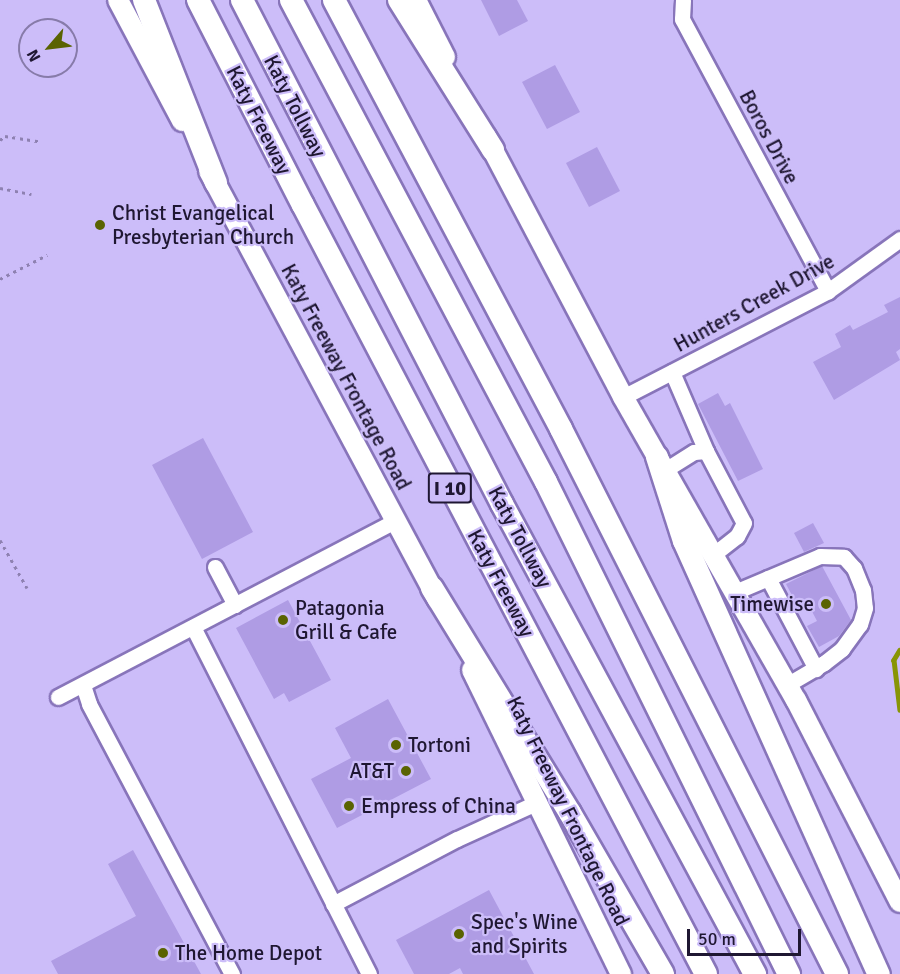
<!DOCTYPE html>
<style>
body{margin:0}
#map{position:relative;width:900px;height:974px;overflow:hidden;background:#ccbdf9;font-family:Signika,sans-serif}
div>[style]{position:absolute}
.stream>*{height:4.5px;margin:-2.25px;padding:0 2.25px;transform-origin:2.25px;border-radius:2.25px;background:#889505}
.building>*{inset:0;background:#af9ce4}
.path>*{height:3px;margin-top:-1.5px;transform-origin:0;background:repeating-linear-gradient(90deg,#8e81b1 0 3px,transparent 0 7.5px)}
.roads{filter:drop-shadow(2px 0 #8875ba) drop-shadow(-2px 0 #8875ba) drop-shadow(0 2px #8875ba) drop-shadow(0 -2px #8875ba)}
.minor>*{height:15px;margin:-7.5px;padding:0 7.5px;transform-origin:7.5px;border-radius:7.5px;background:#fff}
.major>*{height:20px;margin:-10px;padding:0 10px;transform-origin:10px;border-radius:10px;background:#fff}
.highway>*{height:22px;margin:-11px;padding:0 11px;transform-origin:11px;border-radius:11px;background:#fff}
.dots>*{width:16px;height:16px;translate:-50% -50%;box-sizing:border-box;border:3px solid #ccbdf9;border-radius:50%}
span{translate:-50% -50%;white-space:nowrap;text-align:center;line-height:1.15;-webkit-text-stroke:4.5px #ccbdf9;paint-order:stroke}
.shield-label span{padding:2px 4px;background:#ccbdf9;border:2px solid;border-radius:4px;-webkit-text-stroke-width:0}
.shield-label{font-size:20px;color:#1f1732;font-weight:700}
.street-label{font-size:21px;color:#1f1732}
.poi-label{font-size:21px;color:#1f1732}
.left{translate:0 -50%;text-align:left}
.right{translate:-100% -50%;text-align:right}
.north{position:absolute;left:18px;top:18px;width:60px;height:60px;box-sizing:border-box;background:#ccbdf9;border:2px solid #877ba9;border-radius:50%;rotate:242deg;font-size:16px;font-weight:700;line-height:24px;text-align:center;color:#1f1732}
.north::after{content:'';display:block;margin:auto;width:21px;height:27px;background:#5a6302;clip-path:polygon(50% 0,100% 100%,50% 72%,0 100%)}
.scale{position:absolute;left:687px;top:929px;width:114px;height:27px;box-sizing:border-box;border:3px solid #1f1732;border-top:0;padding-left:8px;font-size:18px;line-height:21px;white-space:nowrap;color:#1f1732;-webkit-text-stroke:4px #ccbdf9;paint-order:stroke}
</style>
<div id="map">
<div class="stream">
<div style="left:900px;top:650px;width:12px;rotate:121deg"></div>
<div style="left:894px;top:660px;width:50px;rotate:83.2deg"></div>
</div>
<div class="building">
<div style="clip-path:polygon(481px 0,517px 0,528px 21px,499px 36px)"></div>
<div style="clip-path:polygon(555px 65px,580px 112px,547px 129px,522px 82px)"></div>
<div style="clip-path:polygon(597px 147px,620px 191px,589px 207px,566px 163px)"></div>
<div style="clip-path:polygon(900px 297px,900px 349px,896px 352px,900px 360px,834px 400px,813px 362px,841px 347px,835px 334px,850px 325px,853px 330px,888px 312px,884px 305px)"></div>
<div style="clip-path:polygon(718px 393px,725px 406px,730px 403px,763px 469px,738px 481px,698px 404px)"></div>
<div style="clip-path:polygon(203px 438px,253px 532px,202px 559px,152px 465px)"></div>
<div style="clip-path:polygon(813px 523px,824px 543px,804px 552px,794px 533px)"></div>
<div style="clip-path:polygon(822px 566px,851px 620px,839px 636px,819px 647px,807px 626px,817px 621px,806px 600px,797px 605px,786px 584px)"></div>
<div style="clip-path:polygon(288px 600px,331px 680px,289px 702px,284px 693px,274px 699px,236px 628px)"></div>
<div style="clip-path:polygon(388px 699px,431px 779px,337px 828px,311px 779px,351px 758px,335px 728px)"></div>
<div style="clip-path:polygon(133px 850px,201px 974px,58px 974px,51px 961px,136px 916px,108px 864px)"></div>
<div style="clip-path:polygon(489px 890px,534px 974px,463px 974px,460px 968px,449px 974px,414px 974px,396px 940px)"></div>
</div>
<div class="path">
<div style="left:0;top:140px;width:6px;rotate:-39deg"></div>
<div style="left:5px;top:136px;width:37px;rotate:9deg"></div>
<div style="left:0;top:188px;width:32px;rotate:11deg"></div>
<div style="left:0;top:279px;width:53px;rotate:-27.1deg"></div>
<div style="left:0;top:540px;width:55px;rotate:60.6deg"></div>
</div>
<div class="roads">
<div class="minor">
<div style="left:683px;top:0;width:19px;rotate:93deg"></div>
<div style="left:682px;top:19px;width:309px;rotate:61.8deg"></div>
<div style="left:672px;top:372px;width:86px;rotate:66.7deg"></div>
<div style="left:623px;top:397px;width:231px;rotate:-27.3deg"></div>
<div style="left:828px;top:291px;width:89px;rotate:-35.8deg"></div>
<div style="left:665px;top:470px;width:34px;rotate:-32deg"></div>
<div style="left:694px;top:452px;width:12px;rotate:-5deg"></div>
<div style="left:706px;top:451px;width:81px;rotate:62.2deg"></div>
<div style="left:744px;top:523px;width:15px;rotate:118deg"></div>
<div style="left:737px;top:536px;width:31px;rotate:142deg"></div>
<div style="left:215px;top:567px;width:43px;rotate:62.2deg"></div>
<div style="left:768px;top:578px;width:103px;rotate:62.2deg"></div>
<div style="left:735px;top:592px;width:92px;rotate:-23deg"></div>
<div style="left:820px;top:556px;width:24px;rotate:2deg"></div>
<div style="left:844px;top:557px;width:15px;rotate:48deg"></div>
<div style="left:854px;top:568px;width:24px;rotate:68deg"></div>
<div style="left:863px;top:590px;width:18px;rotate:84deg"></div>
<div style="left:865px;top:608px;width:17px;rotate:107deg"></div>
<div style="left:860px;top:624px;width:31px;rotate:126deg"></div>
<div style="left:842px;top:649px;width:23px;rotate:142deg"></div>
<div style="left:824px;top:663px;width:42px;rotate:149.7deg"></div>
<div style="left:193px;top:627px;width:389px;rotate:63.1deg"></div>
<div style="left:83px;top:685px;width:20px;rotate:72deg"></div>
<div style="left:89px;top:704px;width:306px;rotate:62.1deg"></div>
<div style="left:58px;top:697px;width:382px;rotate:-27.6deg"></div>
<div style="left:333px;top:904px;width:140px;rotate:-27.7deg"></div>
<div style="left:457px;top:839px;width:87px;rotate:-24.5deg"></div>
</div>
<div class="major">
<div style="left:118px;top:0;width:137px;rotate:62.1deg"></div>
<div style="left:416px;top:0;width:64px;rotate:63deg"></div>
<div style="left:486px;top:137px;width:294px;rotate:62.2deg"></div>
<div style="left:623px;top:397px;width:349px;rotate:60.3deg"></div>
<div style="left:796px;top:700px;width:227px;rotate:62.8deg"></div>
<div style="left:209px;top:171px;width:486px;rotate:61.9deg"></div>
<div style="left:472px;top:670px;width:339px;rotate:63.9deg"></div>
</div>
<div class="highway">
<div style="left:144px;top:0;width:197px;rotate:68.5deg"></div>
<div style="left:198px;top:0;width:230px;rotate:62.9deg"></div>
<div style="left:303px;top:205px;width:868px;rotate:62.34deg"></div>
<div style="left:242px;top:0;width:567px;rotate:62.71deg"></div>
<div style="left:502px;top:504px;width:534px;rotate:61.71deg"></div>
<div style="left:291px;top:0;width:545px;rotate:62.12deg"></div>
<div style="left:546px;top:482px;width:549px;rotate:63.72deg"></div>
<div style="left:334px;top:0;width:485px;rotate:62.1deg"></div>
<div style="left:561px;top:429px;width:611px;rotate:63.14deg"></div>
<div style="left:399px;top:0;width:177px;rotate:57.9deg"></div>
<div style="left:657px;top:457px;width:88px;rotate:72.2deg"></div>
<div style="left:684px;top:541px;width:475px;rotate:65.8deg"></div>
<div style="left:432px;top:588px;width:264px;rotate:58.5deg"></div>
<div style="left:570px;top:813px;width:186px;rotate:60deg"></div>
</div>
</div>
<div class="dots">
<div style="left:100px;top:225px;background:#5a6302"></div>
<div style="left:826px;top:604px;background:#5a6302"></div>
<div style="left:283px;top:620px;background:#5a6302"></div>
<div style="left:396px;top:745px;background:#5a6302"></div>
<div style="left:406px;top:771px;background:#5a6302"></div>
<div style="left:349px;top:806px;background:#5a6302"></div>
<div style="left:459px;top:934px;background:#5a6302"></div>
<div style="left:163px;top:953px;background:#5a6302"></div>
</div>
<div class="shield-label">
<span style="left:450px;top:488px">I 10</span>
</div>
<div class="street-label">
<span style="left:295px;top:106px;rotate:63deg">Katy Tollway</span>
<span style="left:259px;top:120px;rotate:63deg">Katy Freeway</span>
<span style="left:769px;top:137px;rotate:62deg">Boros Drive</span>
<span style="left:754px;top:303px;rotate:-29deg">Hunters Creek Drive</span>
<span style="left:346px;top:377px;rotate:62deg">Katy Freeway Frontage Road</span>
<span style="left:520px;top:537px;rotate:62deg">Katy Tollway</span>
<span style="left:501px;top:583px;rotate:62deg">Katy Freeway</span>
<span style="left:568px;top:811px;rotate:64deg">Katy Freeway Frontage Road</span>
</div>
<div class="poi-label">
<span class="left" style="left:112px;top:225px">Christ Evangelical<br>Presbyterian Church</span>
<span class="right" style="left:814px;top:604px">Timewise</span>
<span class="left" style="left:295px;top:620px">Patagonia<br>Grill &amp; Cafe</span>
<span class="left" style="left:408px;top:745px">Tortoni</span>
<span class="right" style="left:394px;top:771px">AT&amp;T</span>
<span class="left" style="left:361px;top:806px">Empress of China</span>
<span class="left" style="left:471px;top:934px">Spec's Wine<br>and Spirits</span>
<span class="left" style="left:175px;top:953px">The Home Depot</span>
</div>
<div class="north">N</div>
<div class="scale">50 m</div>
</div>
